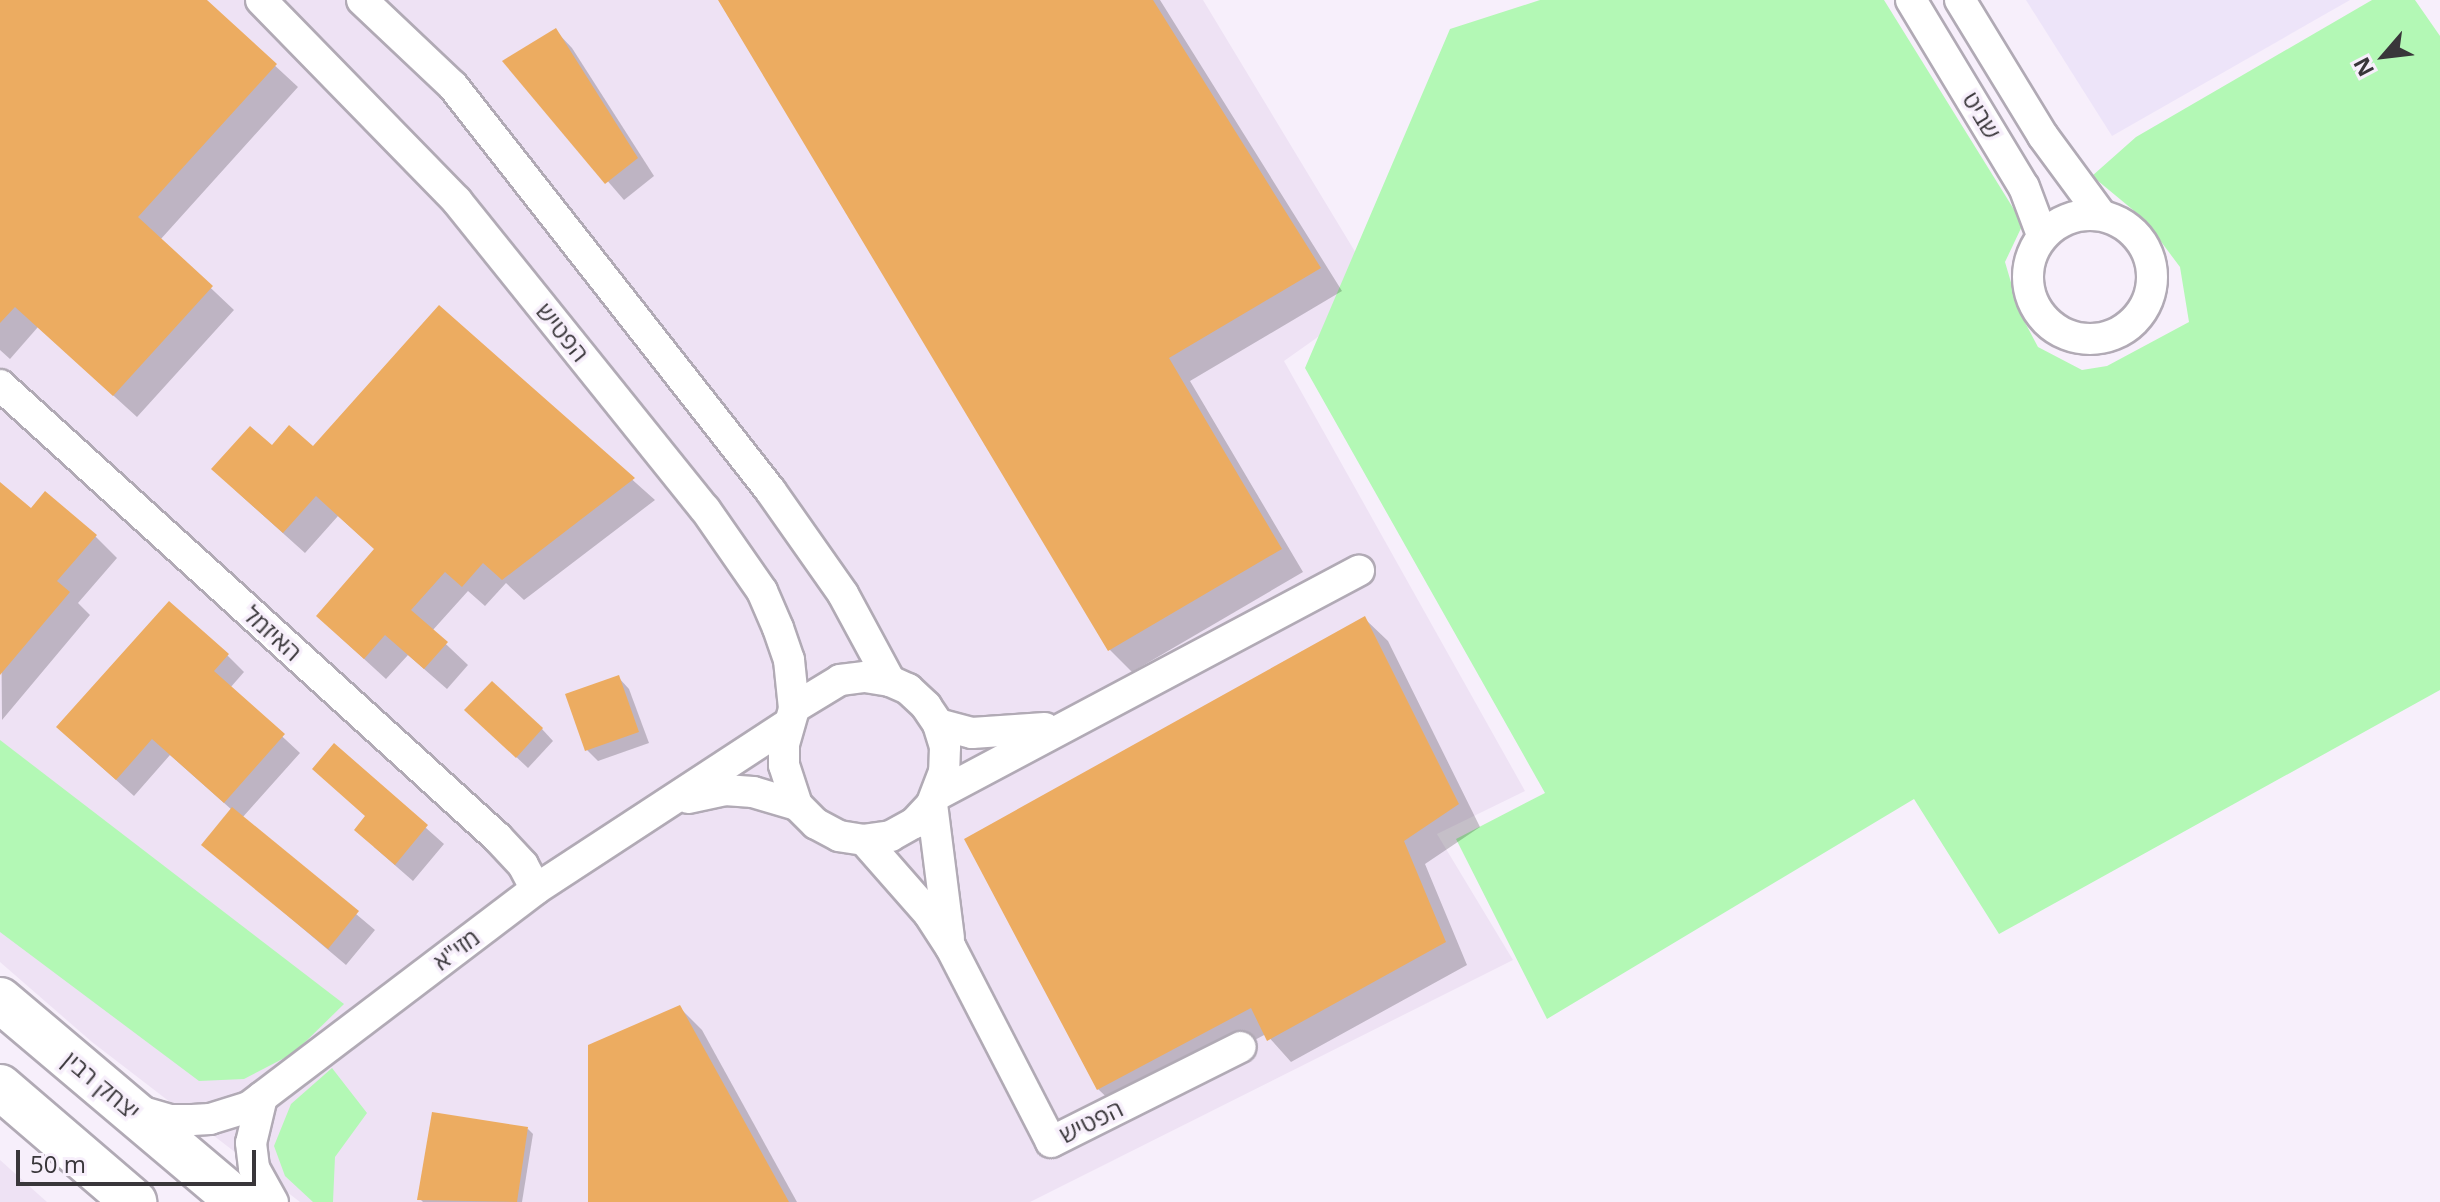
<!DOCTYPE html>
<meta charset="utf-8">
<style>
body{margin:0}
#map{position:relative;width:2440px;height:1202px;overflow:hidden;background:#f7effb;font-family:"Open Sans",Heebo,sans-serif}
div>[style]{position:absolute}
.commercial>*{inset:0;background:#ede4f9}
.built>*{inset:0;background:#eee2f4}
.green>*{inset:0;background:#b3f8b5}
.shadow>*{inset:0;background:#0003}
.building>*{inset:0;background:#ecac61}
.roads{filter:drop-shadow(2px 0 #b1aab5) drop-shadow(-2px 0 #b1aab5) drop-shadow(0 2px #b1aab5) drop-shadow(0 -2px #b1aab5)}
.street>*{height:30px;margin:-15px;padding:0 15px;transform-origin:15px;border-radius:15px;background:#fff}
.street>.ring{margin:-15px;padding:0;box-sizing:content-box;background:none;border:30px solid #fff;border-radius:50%}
.secondary>*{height:44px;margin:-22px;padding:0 22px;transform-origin:22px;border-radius:22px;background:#fff}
span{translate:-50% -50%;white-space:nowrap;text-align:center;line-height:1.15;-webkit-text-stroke:7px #f7effb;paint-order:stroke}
.street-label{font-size:24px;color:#39363a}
.north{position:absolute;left:2344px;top:16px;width:80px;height:80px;-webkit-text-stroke:6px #f7effb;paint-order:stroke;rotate:242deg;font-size:22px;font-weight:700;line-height:32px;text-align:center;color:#39363a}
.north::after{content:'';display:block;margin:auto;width:28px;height:36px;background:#39363a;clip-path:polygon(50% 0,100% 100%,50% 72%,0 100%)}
.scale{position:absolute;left:16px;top:1150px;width:240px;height:36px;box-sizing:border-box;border:4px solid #39363a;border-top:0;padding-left:10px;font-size:24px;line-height:28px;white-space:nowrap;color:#39363a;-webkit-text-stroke:6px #f7effb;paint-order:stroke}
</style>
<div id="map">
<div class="commercial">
<div style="clip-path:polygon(2026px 0,2350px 0,2112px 136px)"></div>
</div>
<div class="built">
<div style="clip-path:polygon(0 0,1203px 0,1380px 293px,1284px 361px,1525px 791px,1437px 834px,1513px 960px,1030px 1202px,300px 1202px,92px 1042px,0 962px)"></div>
<div style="clip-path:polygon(0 1160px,47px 1202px,0 1202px)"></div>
</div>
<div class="green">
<div style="clip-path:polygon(1540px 0,1884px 0,2023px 224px,2005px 262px,2020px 313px,2038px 347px,2082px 370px,2107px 366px,2189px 322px,2180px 267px,2144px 219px,2092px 176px,2136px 137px,2372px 0,2415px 0,2440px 36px,2440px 690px,1999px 934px,1914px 799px,1547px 1019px,1456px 839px,1545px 793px,1305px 368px,1450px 29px)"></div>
<div style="clip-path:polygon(0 740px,344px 1004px,294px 1053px,244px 1079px,199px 1081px,0 932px)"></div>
<div style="clip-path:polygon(332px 1068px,367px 1113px,335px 1157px,333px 1202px,313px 1202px,285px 1176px,274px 1146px,291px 1104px)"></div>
</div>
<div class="shadow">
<div style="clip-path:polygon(0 0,204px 0,298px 87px,160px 240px,234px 310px,137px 417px,38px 327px,10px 359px,0 350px)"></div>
<div style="clip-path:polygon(721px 0,1160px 0,1342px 291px,1190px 381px,1303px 572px,1132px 672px,1110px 650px)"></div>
<div style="clip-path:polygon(555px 30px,572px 48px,654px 176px,624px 200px,505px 62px)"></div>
<div style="clip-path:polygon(440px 308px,655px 500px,524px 600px,506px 583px,485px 606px,468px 591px,432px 631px,468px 665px,447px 689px,408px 655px,386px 679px,340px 637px,376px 550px,338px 516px,305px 553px,235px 490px,272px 448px,313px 449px)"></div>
<div style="clip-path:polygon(0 484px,31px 511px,95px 536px,117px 558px,78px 603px,90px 615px,2px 720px)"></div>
<div style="clip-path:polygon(1365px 619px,1388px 641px,1480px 827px,1425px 864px,1467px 965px,1291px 1062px,1266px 1034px,1121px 1111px,1098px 1089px)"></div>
<div style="clip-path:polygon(227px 655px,244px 672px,230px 688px,300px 753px,242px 818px,375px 930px,346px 965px,204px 845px,232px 810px,170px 755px,134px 796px,76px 744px)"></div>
<div style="clip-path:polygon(618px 677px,629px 689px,649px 743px,598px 761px,587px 750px)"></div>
<div style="clip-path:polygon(478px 721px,542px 729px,553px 741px,528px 768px)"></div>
<div style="clip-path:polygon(334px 746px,444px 844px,413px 881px,374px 847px,367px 817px,314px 769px)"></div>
<div style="clip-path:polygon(679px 1007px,702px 1030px,797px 1202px,595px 1202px)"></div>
<div style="clip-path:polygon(528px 1129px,533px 1134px,522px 1202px,423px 1202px,420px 1199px)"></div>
</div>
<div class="building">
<div style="clip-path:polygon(0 0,207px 0,277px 64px,138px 217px,213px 286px,113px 396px,15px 307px,0 323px)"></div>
<div style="clip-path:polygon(718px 0,1153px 0,1321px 268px,1169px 358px,1282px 549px,1108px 651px)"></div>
<div style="clip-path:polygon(556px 28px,638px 158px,605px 184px,502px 61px)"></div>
<div style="clip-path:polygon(439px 305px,635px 478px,502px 580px,483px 563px,462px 587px,445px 572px,411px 610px,448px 642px,424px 669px,385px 635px,364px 659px,316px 616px,374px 549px,316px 496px,283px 533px,211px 469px,250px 426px,272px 445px,289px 425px,313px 446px)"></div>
<div style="clip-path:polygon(0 482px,31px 508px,45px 491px,97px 535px,57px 581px,70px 592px,0 675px)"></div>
<div style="clip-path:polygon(169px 601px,229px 654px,214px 671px,285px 734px,224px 803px,152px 739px,116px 780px,56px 727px)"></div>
<div style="clip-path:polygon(1365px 616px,1459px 804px,1404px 841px,1446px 942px,1267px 1041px,1251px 1008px,1097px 1090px,964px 839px)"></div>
<div style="clip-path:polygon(619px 675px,639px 732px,585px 751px,565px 694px)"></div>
<div style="clip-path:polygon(492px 681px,543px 728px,516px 758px,464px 710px)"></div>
<div style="clip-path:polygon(334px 743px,428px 825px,395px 865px,354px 830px,365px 816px,312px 769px)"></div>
<div style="clip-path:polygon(232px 807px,359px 911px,328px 949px,201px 845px)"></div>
<div style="clip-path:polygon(680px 1005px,789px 1202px,588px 1202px,588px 1045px)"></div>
<div style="clip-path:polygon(432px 1112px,528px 1127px,517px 1202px,417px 1200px)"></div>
</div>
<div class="roads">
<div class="street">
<div style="left:261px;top:0;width:281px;rotate:45.7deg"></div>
<div style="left:457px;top:201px;width:395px;rotate:51.2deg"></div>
<div style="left:705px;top:509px;width:100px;rotate:55.2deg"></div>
<div style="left:762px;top:591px;width:40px;rotate:66.6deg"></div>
<div style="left:778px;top:628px;width:34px;rotate:71deg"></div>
<div style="left:789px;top:660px;width:48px;rotate:84.1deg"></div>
<div style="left:362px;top:0;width:125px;rotate:43.4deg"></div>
<div style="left:453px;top:86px;width:514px;rotate:51.88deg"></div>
<div style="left:770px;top:490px;width:127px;rotate:54.9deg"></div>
<div style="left:843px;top:594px;width:99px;rotate:61.6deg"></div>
<div style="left:1911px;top:0;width:218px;rotate:58.9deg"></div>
<div style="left:2024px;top:187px;width:51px;rotate:69.4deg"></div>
<div style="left:1960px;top:0;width:159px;rotate:58.6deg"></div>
<div style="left:2043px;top:136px;width:98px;rotate:53.7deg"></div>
<div class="ring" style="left:2028px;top:215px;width:94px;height:94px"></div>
<div style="left:0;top:385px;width:672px;rotate:42.29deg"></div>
<div style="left:497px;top:837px;width:38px;rotate:47deg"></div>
<div style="left:523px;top:865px;width:27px;rotate:62deg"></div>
<div style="left:865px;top:677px;width:25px;rotate:9deg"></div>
<div style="left:890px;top:681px;width:20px;rotate:24deg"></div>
<div style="left:908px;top:689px;width:25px;rotate:43deg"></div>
<div style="left:926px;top:706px;width:22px;rotate:56deg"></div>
<div style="left:938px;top:724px;width:24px;rotate:73deg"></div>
<div style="left:945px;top:747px;width:25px;rotate:92deg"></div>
<div style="left:944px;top:772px;width:34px;rotate:111deg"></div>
<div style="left:932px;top:804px;width:26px;rotate:133deg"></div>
<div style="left:914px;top:823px;width:26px;rotate:151deg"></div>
<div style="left:891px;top:836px;width:27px;rotate:172deg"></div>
<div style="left:864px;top:840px;width:25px;rotate:-171deg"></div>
<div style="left:839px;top:836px;width:26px;rotate:-152deg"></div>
<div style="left:816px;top:824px;width:27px;rotate:-135deg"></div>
<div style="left:797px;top:805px;width:42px;rotate:-108deg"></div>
<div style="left:784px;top:765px;width:21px;rotate:-90deg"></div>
<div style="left:784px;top:744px;width:37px;rotate:-74deg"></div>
<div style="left:794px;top:708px;width:54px;rotate:-31.3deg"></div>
<div style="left:840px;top:680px;width:25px;rotate:-7deg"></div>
<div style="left:938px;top:724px;width:35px;rotate:15deg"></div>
<div style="left:972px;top:733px;width:73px;rotate:-3.9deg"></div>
<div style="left:937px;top:795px;width:478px;rotate:-28deg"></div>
<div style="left:688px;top:798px;width:38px;rotate:-12deg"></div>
<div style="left:725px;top:790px;width:28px;rotate:4deg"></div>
<div style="left:753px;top:792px;width:46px;rotate:16.5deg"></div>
<div style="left:932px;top:804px;width:135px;rotate:82.8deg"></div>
<div style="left:864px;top:840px;width:98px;rotate:48.7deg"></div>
<div style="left:929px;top:914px;width:40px;rotate:57.1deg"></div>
<div style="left:951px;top:948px;width:218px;rotate:62.7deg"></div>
<div style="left:1051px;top:1142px;width:212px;rotate:-26.6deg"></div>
<div style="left:262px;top:1097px;width:47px;rotate:103.4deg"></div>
<div style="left:251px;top:1143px;width:25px;rotate:83deg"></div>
<div style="left:254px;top:1168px;width:39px;rotate:61deg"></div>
<div style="left:139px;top:1111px;width:33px;rotate:16deg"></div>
<div style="left:171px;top:1120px;width:21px"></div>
<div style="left:192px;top:1120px;width:18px;rotate:-3deg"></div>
<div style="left:210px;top:1119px;width:41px;rotate:-17.1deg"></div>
<div style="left:249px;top:1107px;width:360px;rotate:-37.2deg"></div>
<div style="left:536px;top:889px;width:301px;rotate:-33.2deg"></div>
</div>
<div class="secondary">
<div style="left:0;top:1000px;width:313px;rotate:40.2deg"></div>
<div style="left:0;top:1087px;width:177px;rotate:40.6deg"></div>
</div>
</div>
<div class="street-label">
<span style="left:1982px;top:115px;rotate:59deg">שביט</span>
<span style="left:563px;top:332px;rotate:51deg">הפטיש</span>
<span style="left:273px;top:633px;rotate:42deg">האיזמל</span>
<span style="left:456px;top:949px;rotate:-37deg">מזי"א</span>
<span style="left:102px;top:1085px;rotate:40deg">יצחק רבין</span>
<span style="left:1091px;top:1121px;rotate:-26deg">הפטיש</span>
</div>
<div class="north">N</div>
<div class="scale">50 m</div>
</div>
